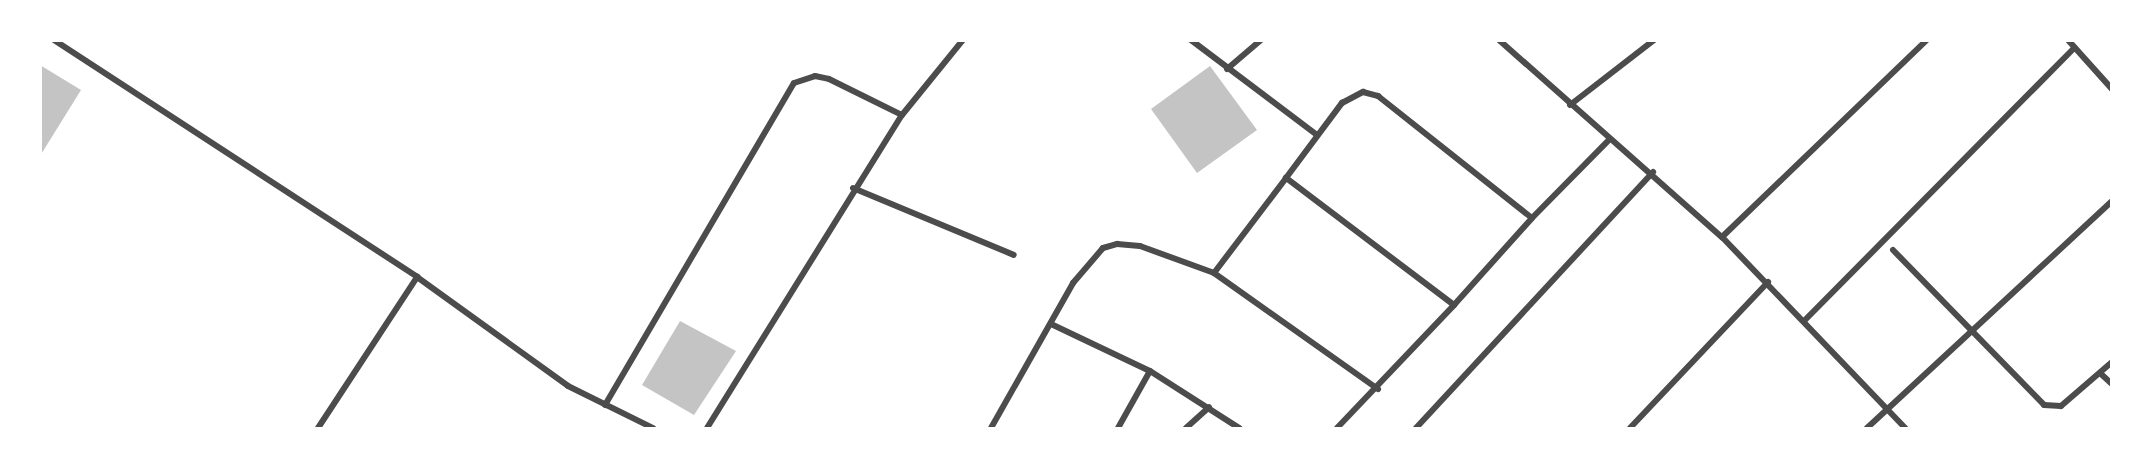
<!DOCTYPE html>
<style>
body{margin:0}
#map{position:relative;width:2152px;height:469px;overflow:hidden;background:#fff;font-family:"Open Sans",sans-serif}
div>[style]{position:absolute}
.building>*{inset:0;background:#c4c4c4}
.minor>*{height:6px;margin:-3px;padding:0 3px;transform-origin:3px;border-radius:3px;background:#4c4c4c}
span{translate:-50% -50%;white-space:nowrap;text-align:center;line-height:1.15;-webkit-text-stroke:4.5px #fff;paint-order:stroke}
.frame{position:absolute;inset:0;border:42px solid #fff;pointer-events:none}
</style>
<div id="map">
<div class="building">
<div style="clip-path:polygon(40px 65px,81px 90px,40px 156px)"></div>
<div style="clip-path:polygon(1210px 66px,1257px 130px,1197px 173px,1151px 109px)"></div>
<div style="clip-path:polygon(680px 321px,736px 351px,694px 415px,642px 385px)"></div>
</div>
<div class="minor">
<div style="left:54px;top:40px;width:434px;rotate:33.1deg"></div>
<div style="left:417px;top:277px;width:186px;rotate:35.8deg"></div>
<div style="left:568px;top:386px;width:95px;rotate:26.3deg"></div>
<div style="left:1191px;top:40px;width:158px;rotate:37deg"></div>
<div style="left:1499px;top:40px;width:298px;rotate:41.5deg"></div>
<div style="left:1722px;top:237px;width:265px;rotate:46.2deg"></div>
<div style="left:2068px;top:40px;width:66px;rotate:48.1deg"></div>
<div style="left:1227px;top:69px;width:45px;rotate:-40.5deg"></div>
<div style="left:1570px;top:105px;width:106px;rotate:-37.7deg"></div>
<div style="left:853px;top:188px;width:174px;rotate:22.6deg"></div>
<div style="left:1722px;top:237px;width:284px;rotate:-43.9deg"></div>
<div style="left:1893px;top:250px;width:216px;rotate:45.7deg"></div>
<div style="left:2044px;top:405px;width:17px;rotate:3deg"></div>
<div style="left:2061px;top:406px;width:67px;rotate:-40.8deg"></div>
<div style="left:1214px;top:273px;width:119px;rotate:-52.8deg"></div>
<div style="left:1454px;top:305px;width:117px;rotate:-48.1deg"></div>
<div style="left:1805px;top:320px;width:383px;rotate:-45.3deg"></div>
<div style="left:1051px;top:324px;width:110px;rotate:25.4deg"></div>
<div style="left:1150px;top:371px;width:106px;rotate:32.6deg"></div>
<div style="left:2100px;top:373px;width:16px;rotate:43deg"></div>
<div style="left:605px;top:405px;width:373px;rotate:-59.6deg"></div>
<div style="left:794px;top:83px;width:22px;rotate:-18deg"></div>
<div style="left:815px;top:76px;width:14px;rotate:12deg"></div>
<div style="left:829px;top:79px;width:81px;rotate:26.3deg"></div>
<div style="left:318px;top:428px;width:181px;rotate:-56.7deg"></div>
<div style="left:707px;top:428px;width:369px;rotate:-58.1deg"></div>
<div style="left:902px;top:115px;width:97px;rotate:-50.9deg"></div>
<div style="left:991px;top:428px;width:167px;rotate:-60.5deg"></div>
<div style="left:1073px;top:283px;width:46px;rotate:-49.4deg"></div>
<div style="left:1103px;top:248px;width:15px;rotate:-16deg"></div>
<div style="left:1117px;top:244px;width:23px;rotate:5deg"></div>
<div style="left:1140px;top:246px;width:79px;rotate:20deg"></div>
<div style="left:1214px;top:273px;width:201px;rotate:35.3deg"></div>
<div style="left:1118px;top:428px;width:65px;rotate:-60.7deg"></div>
<div style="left:1186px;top:428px;width:31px;rotate:-42deg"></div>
<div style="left:1337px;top:428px;width:170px;rotate:-46.4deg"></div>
<div style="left:1454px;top:305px;width:211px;rotate:-142.9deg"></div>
<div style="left:1286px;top:178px;width:94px;rotate:-53.3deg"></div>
<div style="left:1342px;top:103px;width:24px;rotate:-28deg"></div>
<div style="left:1363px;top:92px;width:16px;rotate:15deg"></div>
<div style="left:1378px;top:96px;width:196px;rotate:38.4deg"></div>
<div style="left:1532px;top:218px;width:110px;rotate:-45.4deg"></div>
<div style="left:1416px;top:428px;width:349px;rotate:-47.2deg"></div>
<div style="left:1630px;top:428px;width:201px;rotate:-46.6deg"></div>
<div style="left:1867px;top:428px;width:334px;rotate:-42.8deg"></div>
</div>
<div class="frame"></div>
</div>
